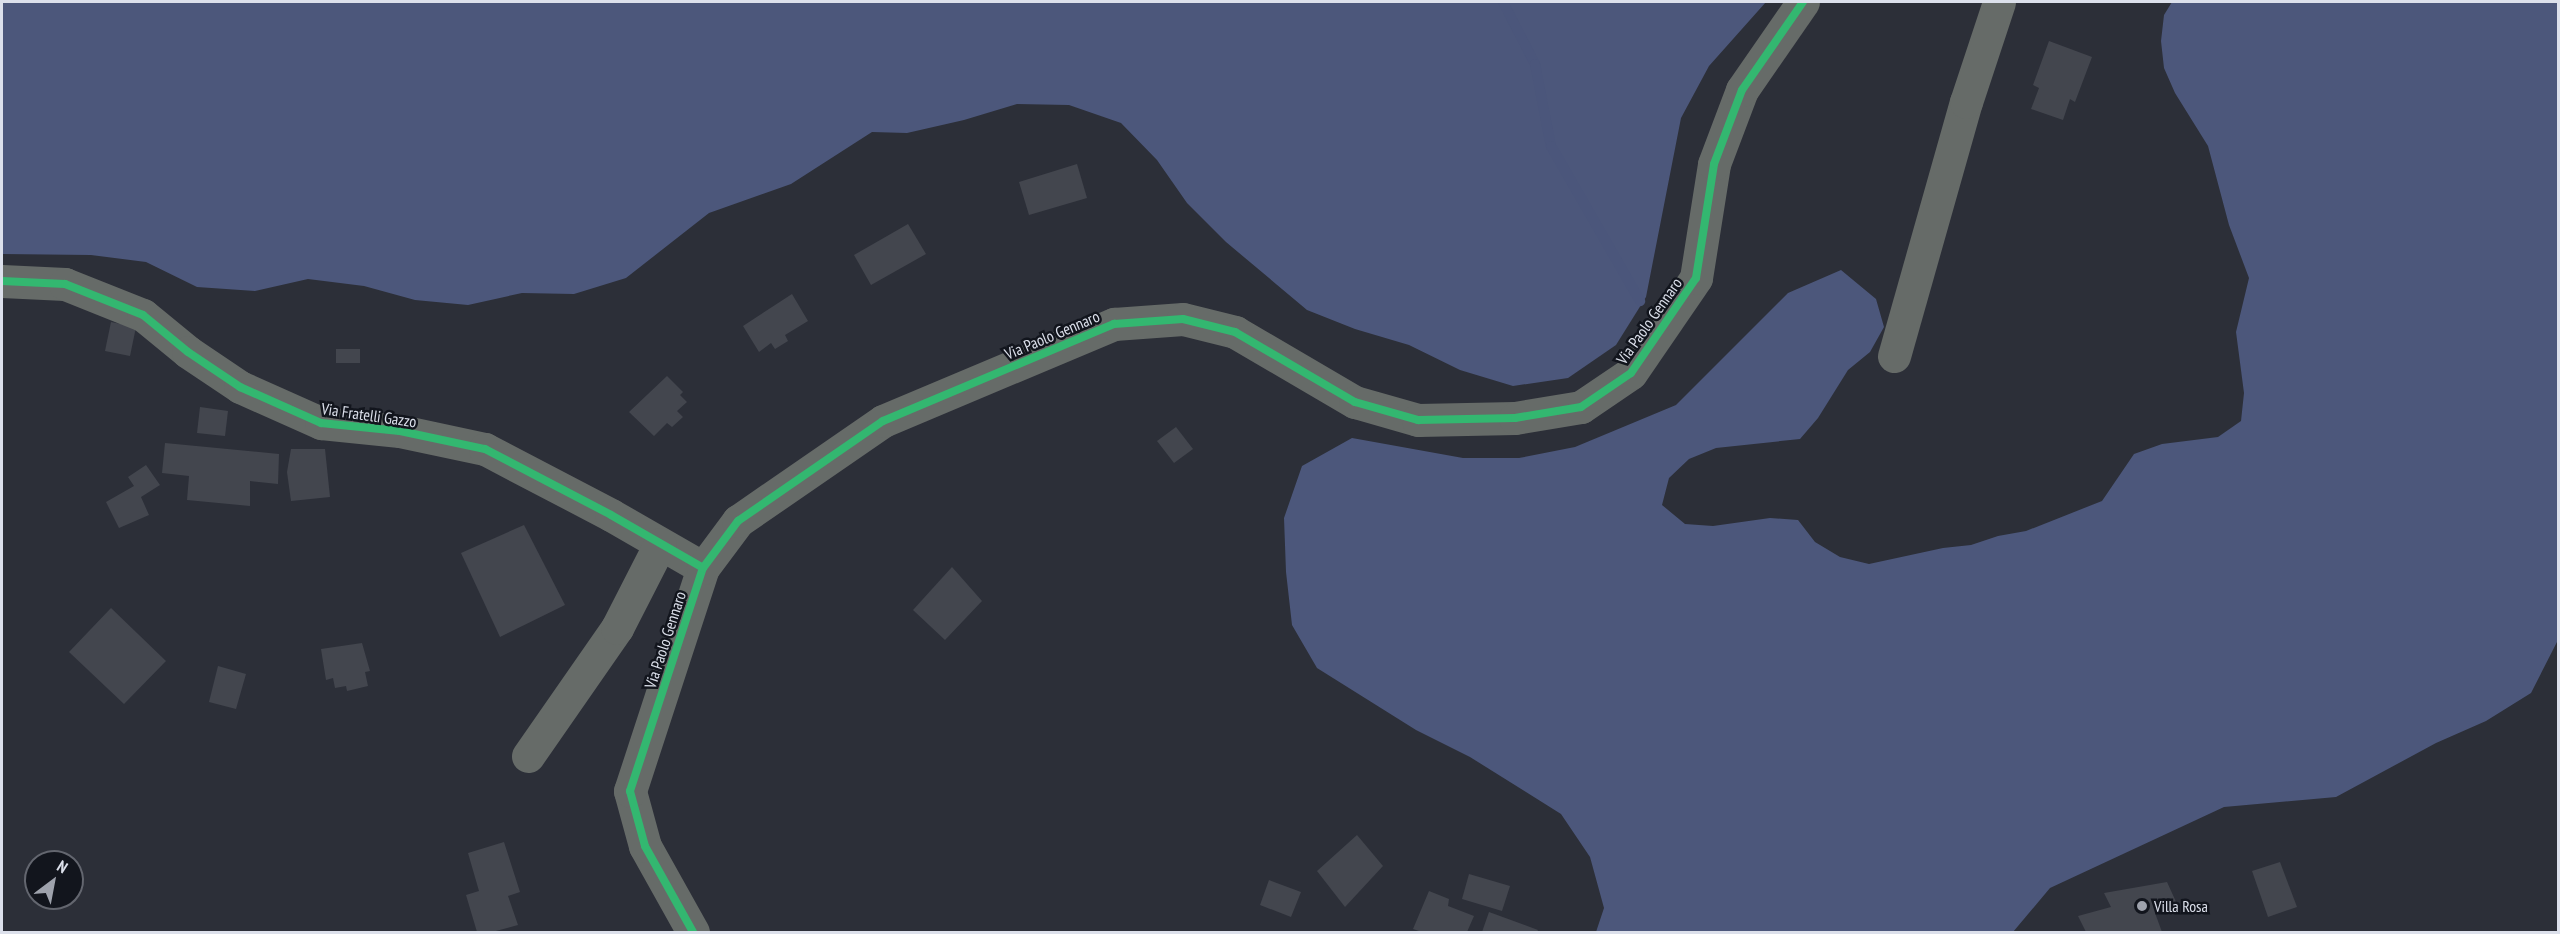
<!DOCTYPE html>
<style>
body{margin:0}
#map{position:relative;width:2560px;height:934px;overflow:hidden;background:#2c2f38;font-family:"PT Sans Narrow",sans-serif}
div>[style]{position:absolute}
.forest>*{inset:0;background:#4c577b}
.stream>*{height:10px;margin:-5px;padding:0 5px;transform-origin:5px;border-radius:5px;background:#4b567b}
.building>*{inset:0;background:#43464e}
.minor>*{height:33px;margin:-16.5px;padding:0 16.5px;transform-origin:16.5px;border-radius:16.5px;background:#666b68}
.cycleway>*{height:8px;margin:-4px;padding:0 4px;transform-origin:4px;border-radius:4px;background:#33b770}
.dots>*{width:16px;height:16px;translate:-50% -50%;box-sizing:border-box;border:3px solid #12151d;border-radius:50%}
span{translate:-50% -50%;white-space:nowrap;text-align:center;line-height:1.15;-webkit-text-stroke:5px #12151d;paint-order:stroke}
.street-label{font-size:16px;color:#dce0eb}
.poi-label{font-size:16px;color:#dce0eb}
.left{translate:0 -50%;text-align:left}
.frame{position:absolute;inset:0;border:3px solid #dce0eb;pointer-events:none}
.north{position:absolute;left:24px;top:850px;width:60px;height:60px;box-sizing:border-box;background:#12151d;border:2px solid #63666f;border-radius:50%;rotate:32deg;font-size:16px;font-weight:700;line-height:24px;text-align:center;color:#dce0eb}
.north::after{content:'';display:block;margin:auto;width:21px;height:27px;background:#9ea2ac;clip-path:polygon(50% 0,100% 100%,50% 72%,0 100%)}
</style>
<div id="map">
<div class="forest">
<div style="clip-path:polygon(2px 2px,1766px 2px,1709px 66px,1681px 118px,1646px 297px,1616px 345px,1568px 378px,1513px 386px,1460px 370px,1409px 345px,1355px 329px,1307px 310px,1226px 242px,1187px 203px,1157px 160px,1121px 123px,1069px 105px,1017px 104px,964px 120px,907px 133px,872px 132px,791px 184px,709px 213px,626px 278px,574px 294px,522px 293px,468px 305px,415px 300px,364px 286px,308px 279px,255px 291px,197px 287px,146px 262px,91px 255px,2px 254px)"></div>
<div style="clip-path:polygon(2172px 2px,2558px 2px,2558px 640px,2531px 693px,2486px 721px,2436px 743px,2336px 797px,2224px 807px,2050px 888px,2013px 932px,1596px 932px,1604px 908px,1590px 857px,1561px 814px,1470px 757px,1416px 730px,1317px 668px,1292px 625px,1286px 572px,1284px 518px,1302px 466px,1352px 438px,1463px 458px,1519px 458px,1575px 447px,1676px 405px,1788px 293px,1841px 270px,1876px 299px,1884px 327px,1870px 352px,1848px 370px,1818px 418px,1800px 439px,1716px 448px,1689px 459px,1669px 478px,1662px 505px,1685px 524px,1713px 526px,1770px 518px,1798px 520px,1815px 542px,1840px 557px,1869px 564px,1943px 548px,1971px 545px,1998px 536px,2026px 531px,2102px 501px,2134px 454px,2162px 444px,2218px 437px,2241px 421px,2244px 393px,2236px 332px,2249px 278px,2229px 225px,2208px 146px,2175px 93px,2164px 68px,2161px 41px,2164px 15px)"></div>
</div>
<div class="stream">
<div style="left:1503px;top:2px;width:70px;rotate:62.7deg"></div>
<div style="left:1535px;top:64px;width:84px;rotate:79deg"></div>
<div style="left:1551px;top:146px;width:179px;rotate:60.1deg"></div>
</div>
<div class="building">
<div style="clip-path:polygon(2049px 41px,2092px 57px,2075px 102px,2070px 99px,2063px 120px,2031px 109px,2039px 88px,2033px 85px)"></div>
<div style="clip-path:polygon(1077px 164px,1087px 198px,1029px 215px,1019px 182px)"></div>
<div style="clip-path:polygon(908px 224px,926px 254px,871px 285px,854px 255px)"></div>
<div style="clip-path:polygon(792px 294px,808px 321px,785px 335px,788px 341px,775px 349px,771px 343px,759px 352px,743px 326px)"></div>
<div style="clip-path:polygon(111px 322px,136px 327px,130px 356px,105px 351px)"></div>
<div style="clip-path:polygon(336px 349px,360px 349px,360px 363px,336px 363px)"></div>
<div style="clip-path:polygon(667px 376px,683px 392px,680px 395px,687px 402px,677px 411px,683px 417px,672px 427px,667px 423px,654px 436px,629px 412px)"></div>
<div style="clip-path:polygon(200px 407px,228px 411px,225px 436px,197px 433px)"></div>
<div style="clip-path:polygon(1176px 427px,1193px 449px,1174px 463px,1157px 441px)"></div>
<div style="clip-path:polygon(165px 443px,279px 454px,278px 484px,250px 481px,250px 506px,187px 500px,189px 476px,162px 473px)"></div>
<div style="clip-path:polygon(291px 449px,325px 449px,330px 497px,291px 501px,287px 472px)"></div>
<div style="clip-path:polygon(146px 465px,160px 485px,141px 497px,149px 515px,119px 528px,106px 502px,134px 486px,128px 477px)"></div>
<div style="clip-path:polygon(524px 525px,565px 605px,500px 637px,461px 553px)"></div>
<div style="clip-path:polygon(952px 567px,982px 601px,945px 640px,913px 610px)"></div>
<div style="clip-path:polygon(111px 608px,166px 661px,124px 704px,69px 652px)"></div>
<div style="clip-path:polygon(362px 643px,370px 671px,365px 672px,368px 686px,347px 691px,346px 686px,335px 688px,333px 678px,326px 680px,321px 649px)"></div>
<div style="clip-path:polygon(218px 666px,246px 674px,236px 709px,209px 702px)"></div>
<div style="clip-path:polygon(1357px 835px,1383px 866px,1345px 907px,1317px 871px)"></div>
<div style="clip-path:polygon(504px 842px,520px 892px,508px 896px,518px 925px,492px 932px,477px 932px,466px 895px,479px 891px,468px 853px)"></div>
<div style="clip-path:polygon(2280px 862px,2297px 907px,2268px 917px,2252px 871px)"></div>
<div style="clip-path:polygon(1469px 874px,1510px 886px,1502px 911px,1462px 899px)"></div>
<div style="clip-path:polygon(1269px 880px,1301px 892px,1291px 917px,1260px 905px)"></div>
<div style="clip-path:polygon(2167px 882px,2177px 904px,2155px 913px,2162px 932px,2086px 932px,2078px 916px,2111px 907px,2104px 893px)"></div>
<div style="clip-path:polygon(1429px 891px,1449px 899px,1448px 906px,1474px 916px,1467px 932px,1422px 932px,1413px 929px)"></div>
<div style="clip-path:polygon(1489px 912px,1538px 930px,1537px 932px,1482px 932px)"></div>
</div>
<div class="minor">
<div style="left:2px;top:281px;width:63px;rotate:2.7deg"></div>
<div style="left:65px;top:284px;width:84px;rotate:21.7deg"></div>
<div style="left:143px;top:315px;width:58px;rotate:39.4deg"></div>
<div style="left:188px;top:352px;width:63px;rotate:33.9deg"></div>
<div style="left:240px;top:387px;width:89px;rotate:24deg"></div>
<div style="left:321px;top:423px;width:79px;rotate:5.8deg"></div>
<div style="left:400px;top:431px;width:87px;rotate:12deg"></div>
<div style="left:485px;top:449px;width:142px;rotate:27.6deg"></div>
<div style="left:611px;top:515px;width:106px;rotate:29.9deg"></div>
<div style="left:1894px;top:356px;width:264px;rotate:-74.2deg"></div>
<div style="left:1966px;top:102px;width:105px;rotate:-71.7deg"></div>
<div style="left:528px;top:756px;width:156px;rotate:-55.2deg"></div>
<div style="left:617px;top:628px;width:94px;rotate:-62.9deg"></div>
<div style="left:693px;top:932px;width:98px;rotate:-119.2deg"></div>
<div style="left:645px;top:846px;width:57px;rotate:-105.3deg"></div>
<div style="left:630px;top:791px;width:235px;rotate:-71.9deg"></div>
<div style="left:703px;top:568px;width:59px;rotate:-53.3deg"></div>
<div style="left:738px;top:521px;width:176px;rotate:-34.6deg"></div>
<div style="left:883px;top:421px;width:251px;rotate:-22.8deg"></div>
<div style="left:1114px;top:324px;width:69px;rotate:-4.1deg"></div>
<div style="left:1183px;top:319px;width:54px;rotate:14deg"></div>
<div style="left:1235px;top:332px;width:139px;rotate:30.3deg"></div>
<div style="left:1355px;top:402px;width:66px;rotate:15.9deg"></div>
<div style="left:1418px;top:420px;width:97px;rotate:-1.2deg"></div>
<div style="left:1515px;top:418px;width:67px;rotate:-9.5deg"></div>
<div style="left:1581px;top:407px;width:60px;rotate:-34.2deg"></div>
<div style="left:1631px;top:373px;width:115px;rotate:-55.6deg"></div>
<div style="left:1696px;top:278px;width:115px;rotate:-81deg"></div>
<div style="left:1714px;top:164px;width:79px;rotate:-69.3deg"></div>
<div style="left:1742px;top:90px;width:107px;rotate:-55.3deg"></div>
</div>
<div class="cycleway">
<div style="left:2px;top:281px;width:63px;rotate:2.7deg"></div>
<div style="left:65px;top:284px;width:84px;rotate:21.7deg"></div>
<div style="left:143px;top:315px;width:58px;rotate:39.4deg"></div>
<div style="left:188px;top:352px;width:63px;rotate:33.9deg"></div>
<div style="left:240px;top:387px;width:89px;rotate:24deg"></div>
<div style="left:321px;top:423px;width:79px;rotate:5.8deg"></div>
<div style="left:400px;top:431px;width:87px;rotate:12deg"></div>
<div style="left:485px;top:449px;width:142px;rotate:27.6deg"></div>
<div style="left:611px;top:515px;width:106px;rotate:29.9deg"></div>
<div style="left:693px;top:932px;width:98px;rotate:-119.2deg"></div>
<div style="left:645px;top:846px;width:57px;rotate:-105.3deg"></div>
<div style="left:630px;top:791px;width:235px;rotate:-71.9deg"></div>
<div style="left:703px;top:568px;width:59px;rotate:-53.3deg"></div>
<div style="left:738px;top:521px;width:176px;rotate:-34.6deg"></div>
<div style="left:883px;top:421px;width:251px;rotate:-22.8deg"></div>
<div style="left:1114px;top:324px;width:69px;rotate:-4.1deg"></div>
<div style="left:1183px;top:319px;width:54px;rotate:14deg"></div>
<div style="left:1235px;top:332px;width:139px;rotate:30.3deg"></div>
<div style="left:1355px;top:402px;width:66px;rotate:15.9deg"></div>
<div style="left:1418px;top:420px;width:97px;rotate:-1.2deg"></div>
<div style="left:1515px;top:418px;width:67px;rotate:-9.5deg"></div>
<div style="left:1581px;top:407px;width:60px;rotate:-34.2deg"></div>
<div style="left:1631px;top:373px;width:115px;rotate:-55.6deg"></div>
<div style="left:1696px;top:278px;width:115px;rotate:-81deg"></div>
<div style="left:1714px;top:164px;width:79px;rotate:-69.3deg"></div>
<div style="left:1742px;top:90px;width:107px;rotate:-55.3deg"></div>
</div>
<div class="dots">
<div style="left:2142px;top:906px;background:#9ea2ac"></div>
</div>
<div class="street-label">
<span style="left:1649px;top:321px;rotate:-55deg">Via Paolo Gennaro</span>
<span style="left:1052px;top:335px;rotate:-23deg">Via Paolo Gennaro</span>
<span style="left:369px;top:415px;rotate:8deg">Via Fratelli Gazzo</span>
<span style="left:665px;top:640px;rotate:-72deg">Via Paolo Gennaro</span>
</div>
<div class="poi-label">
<span class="left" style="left:2154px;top:906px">Villa Rosa</span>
</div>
<div class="frame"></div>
<div class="north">N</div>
</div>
